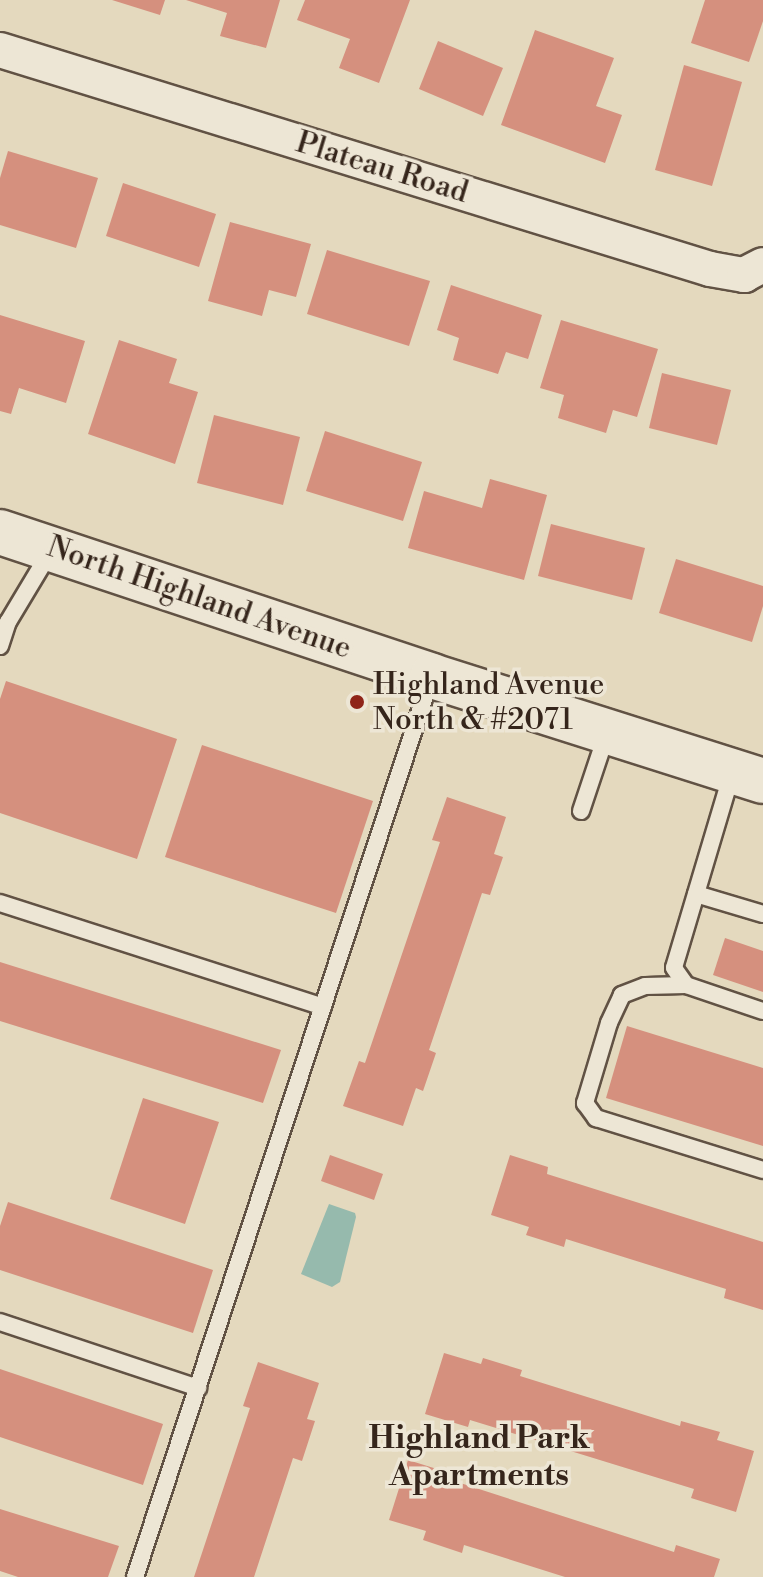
<!DOCTYPE html>
<style>
body{margin:0}
#map{position:relative;width:763px;height:1577px;overflow:hidden;background:#e4d9be;font-family:"Libre Bodoni",serif}
div>[style]{position:absolute}
.water>*{inset:0;background:#96baad}
.building>*{inset:0;background:#d5907e}
.roads{filter:drop-shadow(2px 0 #615244) drop-shadow(-2px 0 #615244) drop-shadow(0 2px #615244) drop-shadow(0 -2px #615244)}
.lane>*{height:16px;margin:-8px;padding:0 8px;transform-origin:8px;border-radius:8px;background:#ede6d5}
.street>*{height:34px;margin:-17px;padding:0 17px;transform-origin:17px;border-radius:17px;background:#ede6d5}
.secondary>*{height:44px;margin:-22px;padding:0 22px;transform-origin:22px;border-radius:22px;background:#ede6d5}
.dots>*{width:22px;height:22px;translate:-50% -50%;box-sizing:border-box;border:4px solid #ede6d5;border-radius:50%}
span{translate:-50% -50%;white-space:nowrap;text-align:center;line-height:1.15;-webkit-text-stroke:7px #ede6d5;paint-order:stroke}
.street-label{font-size:30px;color:#35251b}
.poi-label{font-size:30px;color:#35251b}
.left{translate:0 -50%;text-align:left}
.neighbourhood-label{font-size:32px;color:#35251b;font-weight:700}
</style>
<div id="map">
<div class="water">
<div style="clip-path:polygon(329px 1204px,355px 1213px,356px 1217px,340px 1282px,332px 1287px,301px 1274px)"></div>
</div>
<div class="building">
<div style="clip-path:polygon(112px 0,165px 0,160px 15px)"></div>
<div style="clip-path:polygon(186px 0,280px 0,266px 48px,220px 36px,227px 13px)"></div>
<div style="clip-path:polygon(305px 0,410px 0,379px 83px,339px 68px,350px 39px,297px 20px)"></div>
<div style="clip-path:polygon(705px 0,763px 0,763px 21px,749px 62px,691px 43px)"></div>
<div style="clip-path:polygon(535px 30px,614px 58px,596px 106px,622px 115px,605px 163px,501px 125px)"></div>
<div style="clip-path:polygon(438px 41px,503px 68px,483px 116px,419px 89px)"></div>
<div style="clip-path:polygon(684px 65px,742px 82px,712px 186px,655px 170px)"></div>
<div style="clip-path:polygon(8px 151px,98px 178px,76px 248px,0 225px,0 178px)"></div>
<div style="clip-path:polygon(123px 183px,216px 214px,199px 267px,106px 236px)"></div>
<div style="clip-path:polygon(230px 222px,311px 244px,296px 297px,269px 290px,262px 316px,208px 301px)"></div>
<div style="clip-path:polygon(327px 250px,430px 281px,409px 346px,307px 314px)"></div>
<div style="clip-path:polygon(451px 285px,542px 315px,528px 359px,506px 352px,498px 374px,453px 360px,459px 338px,437px 330px)"></div>
<div style="clip-path:polygon(0 315px,85px 341px,66px 403px,19px 388px,11px 414px,0 411px)"></div>
<div style="clip-path:polygon(561px 320px,658px 349px,637px 417px,613px 410px,606px 433px,558px 418px,564px 395px,540px 388px)"></div>
<div style="clip-path:polygon(119px 340px,177px 359px,169px 383px,198px 392px,175px 464px,88px 434px)"></div>
<div style="clip-path:polygon(662px 373px,731px 390px,717px 445px,649px 428px)"></div>
<div style="clip-path:polygon(214px 415px,300px 437px,283px 505px,197px 483px)"></div>
<div style="clip-path:polygon(325px 431px,422px 462px,403px 521px,306px 491px)"></div>
<div style="clip-path:polygon(490px 479px,547px 495px,524px 580px,408px 548px,424px 491px,482px 508px)"></div>
<div style="clip-path:polygon(551px 524px,645px 548px,632px 600px,538px 576px)"></div>
<div style="clip-path:polygon(676px 559px,763px 586px,763px 606px,752px 642px,659px 613px)"></div>
<div style="clip-path:polygon(6px 681px,177px 739px,137px 859px,0 813px,0 699px)"></div>
<div style="clip-path:polygon(202px 745px,373px 801px,336px 913px,165px 857px)"></div>
<div style="clip-path:polygon(447px 797px,506px 817px,494px 854px,503px 857px,490px 895px,482px 893px,429px 1050px,436px 1053px,423px 1091px,416px 1088px,403px 1126px,343px 1106px,359px 1061px,365px 1063px,440px 842px,432px 840px)"></div>
<div style="clip-path:polygon(725px 938px,763px 951px,763px 992px,713px 975px)"></div>
<div style="clip-path:polygon(0 962px,281px 1050px,263px 1103px,0 1021px)"></div>
<div style="clip-path:polygon(627px 1026px,763px 1068px,763px 1146px,606px 1098px)"></div>
<div style="clip-path:polygon(143px 1098px,219px 1122px,185px 1224px,110px 1199px)"></div>
<div style="clip-path:polygon(330px 1155px,383px 1174px,374px 1200px,321px 1181px)"></div>
<div style="clip-path:polygon(510px 1155px,548px 1167px,547px 1174px,763px 1242px,763px 1310px,724px 1298px,726px 1289px,566px 1239px,564px 1247px,526px 1235px,529px 1227px,491px 1215px)"></div>
<div style="clip-path:polygon(8px 1202px,213px 1270px,193px 1333px,0 1270px,0 1226px)"></div>
<div style="clip-path:polygon(444px 1353px,481px 1364px,483px 1358px,522px 1370px,520px 1376px,680px 1426px,681px 1421px,720px 1432px,717px 1440px,754px 1451px,736px 1512px,691px 1498px,694px 1489px,470px 1420px,468px 1427px,425px 1414px)"></div>
<div style="clip-path:polygon(258px 1362px,319px 1383px,307px 1419px,315px 1421px,302px 1461px,293px 1458px,254px 1577px,194px 1577px,250px 1408px,243px 1406px)"></div>
<div style="clip-path:polygon(0 1369px,163px 1424px,143px 1485px,0 1437px)"></div>
<div style="clip-path:polygon(408px 1460px,453px 1474px,451px 1480px,674px 1552px,676px 1545px,720px 1559px,714px 1577px,565px 1577px,464px 1545px,462px 1553px,423px 1540px,426px 1531px,389px 1520px)"></div>
<div style="clip-path:polygon(0 1509px,119px 1546px,108px 1577px,18px 1577px,0 1571px)"></div>
</div>
<div class="roads">
<div class="lane">
<div style="left:0;top:646px;width:25px;rotate:-72deg"></div>
<div style="left:8px;top:622px;width:82px;rotate:-59deg"></div>
<div style="left:732px;top:773px;width:203px;rotate:106.6deg"></div>
<div style="left:674px;top:968px;width:21px;rotate:55deg"></div>
<div style="left:686px;top:985px;width:81px;rotate:18.7deg"></div>
<div style="left:581px;top:811px;width:82px;rotate:-71.6deg"></div>
<div style="left:696px;top:894px;width:70px;rotate:16.6deg"></div>
<div style="left:0;top:903px;width:339px;rotate:17.8deg"></div>
<div style="left:686px;top:985px;width:41px;rotate:178.6deg"></div>
<div style="left:645px;top:986px;width:25px;rotate:159deg"></div>
<div style="left:622px;top:995px;width:31px;rotate:115deg"></div>
<div style="left:609px;top:1023px;width:84px;rotate:106.7deg"></div>
<div style="left:585px;top:1103px;width:19px;rotate:54deg"></div>
<div style="left:596px;top:1118px;width:175px;rotate:17.3deg"></div>
<div style="left:0;top:1322px;width:209px;rotate:18.4deg"></div>
<div style="left:135px;top:1577px;width:946px;rotate:-71.78deg"></div>
</div>
<div class="street">
<div style="left:0;top:50px;width:743px;rotate:17.14deg"></div>
<div style="left:710px;top:269px;width:35px;rotate:10deg"></div>
<div style="left:744px;top:275px;width:21px;rotate:-28deg"></div>
</div>
<div class="secondary">
<div style="left:0;top:532px;width:455px;rotate:18.4deg"></div>
<div style="left:432px;top:676px;width:347px;rotate:17.6deg"></div>
</div>
</div>
<div class="dots">
<div style="left:357px;top:702px;background:#8f2418"></div>
</div>
<div class="street-label">
<span style="left:382px;top:168px;rotate:17deg">Plateau Road</span>
<span style="left:199px;top:598px;rotate:19deg">North Highland Avenue</span>
</div>
<div class="poi-label">
<span class="left" style="left:373px;top:702px">Highland Avenue<br>North &amp; #2071</span>
</div>
<div class="neighbourhood-label">
<span style="left:479px;top:1457px">Highland Park<br>Apartments</span>
</div>
</div>
